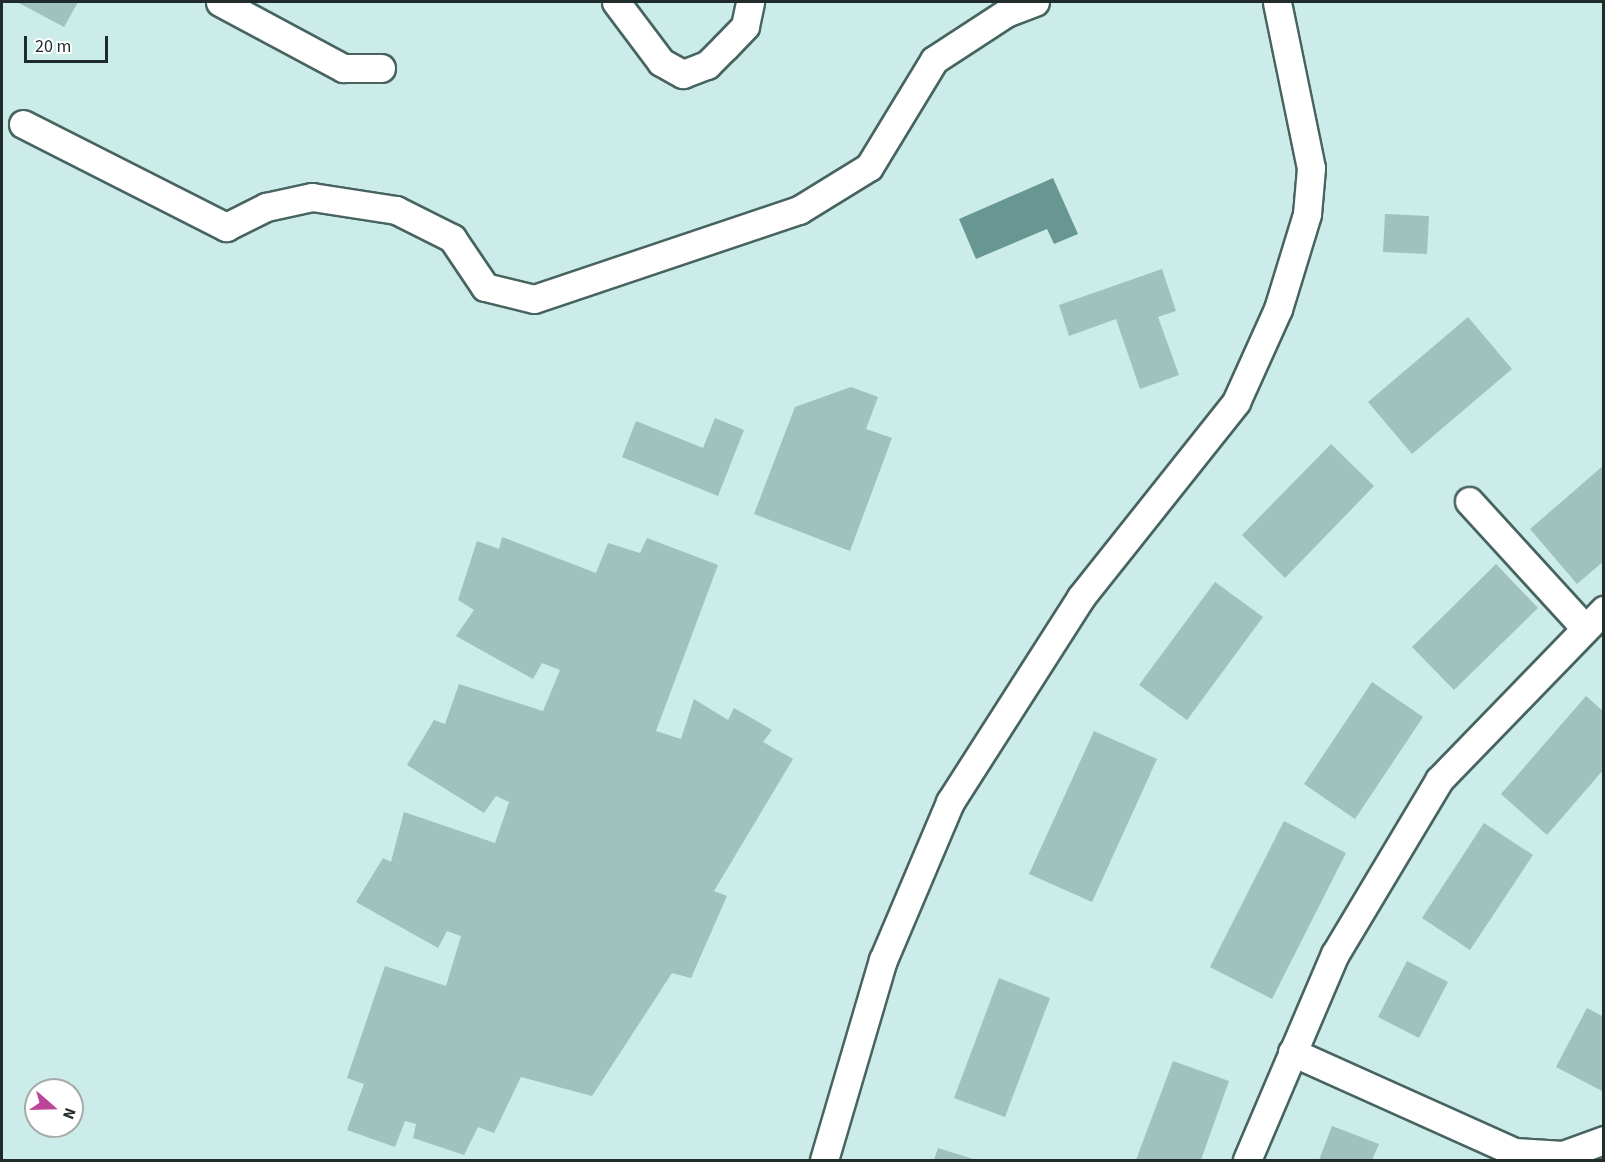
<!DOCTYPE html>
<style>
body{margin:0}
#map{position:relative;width:1605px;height:1162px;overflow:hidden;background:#cbece8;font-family:"Source Sans 3",sans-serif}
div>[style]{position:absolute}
.water>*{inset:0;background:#689691}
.building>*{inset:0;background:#a0c1bd}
.roads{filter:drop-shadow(2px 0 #476461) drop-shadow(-2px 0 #476461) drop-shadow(0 2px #476461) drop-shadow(0 -2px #476461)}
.minor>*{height:27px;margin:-13.5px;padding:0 13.5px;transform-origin:13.5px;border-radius:13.5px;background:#fff}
span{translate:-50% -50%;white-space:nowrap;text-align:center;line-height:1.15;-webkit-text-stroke:4.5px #fff;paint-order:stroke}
.frame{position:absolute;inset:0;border:3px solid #202c2b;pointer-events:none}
.north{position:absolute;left:24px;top:1078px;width:60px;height:60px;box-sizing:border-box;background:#fff;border:2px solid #a6abaa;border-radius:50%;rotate:110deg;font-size:16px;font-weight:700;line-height:24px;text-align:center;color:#202c2b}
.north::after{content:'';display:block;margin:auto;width:21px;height:27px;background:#bc4499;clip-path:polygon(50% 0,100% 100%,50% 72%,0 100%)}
.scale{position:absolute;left:24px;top:36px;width:84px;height:27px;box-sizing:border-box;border:3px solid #202c2b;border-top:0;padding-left:8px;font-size:18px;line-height:21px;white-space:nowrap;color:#202c2b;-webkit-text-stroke:4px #fff;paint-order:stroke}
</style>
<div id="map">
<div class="water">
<div style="clip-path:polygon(1053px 178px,1078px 234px,1054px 244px,1047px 229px,976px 259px,959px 219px)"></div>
</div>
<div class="building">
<div style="clip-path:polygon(17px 2px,78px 2px,64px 27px)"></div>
<div style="clip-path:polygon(1385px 214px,1429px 216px,1427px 254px,1383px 252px)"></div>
<div style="clip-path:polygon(1162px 269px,1176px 311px,1158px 317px,1179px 375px,1140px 389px,1116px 319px,1069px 336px,1059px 305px)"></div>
<div style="clip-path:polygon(1468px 317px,1512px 369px,1412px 454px,1368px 402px)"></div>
<div style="clip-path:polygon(851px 387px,878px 397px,866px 429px,892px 438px,850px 551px,754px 514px,795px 407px)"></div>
<div style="clip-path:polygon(715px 418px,744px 430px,718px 496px,622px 457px,636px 421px,703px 448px)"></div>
<div style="clip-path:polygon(1331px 444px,1374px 486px,1285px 578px,1242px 535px)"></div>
<div style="clip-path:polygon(1604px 465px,1604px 561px,1577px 584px,1530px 529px)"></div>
<div style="clip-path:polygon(502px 537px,596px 573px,608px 543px,640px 553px,647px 538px,718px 565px,656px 731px,681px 739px,694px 699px,728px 720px,734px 708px,772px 730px,763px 742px,793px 759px,714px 891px,727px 896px,691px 978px,672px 973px,592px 1096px,521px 1077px,494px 1133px,478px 1127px,464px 1155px,413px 1138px,416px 1124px,405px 1121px,395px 1147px,347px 1130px,364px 1084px,347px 1078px,385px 966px,446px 986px,461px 936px,447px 931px,438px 948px,356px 902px,383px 858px,391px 862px,404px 812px,495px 843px,509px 802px,496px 796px,484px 813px,407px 765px,434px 720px,445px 724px,459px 684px,543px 711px,560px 670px,542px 663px,533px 679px,456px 636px,474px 610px,458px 600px,477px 541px,499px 549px)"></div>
<div style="clip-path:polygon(1496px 564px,1538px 608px,1454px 690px,1412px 647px)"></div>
<div style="clip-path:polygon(1215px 582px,1263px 617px,1187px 720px,1139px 685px)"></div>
<div style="clip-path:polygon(1372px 682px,1423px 717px,1355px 819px,1304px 784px)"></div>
<div style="clip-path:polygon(1586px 696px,1604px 712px,1604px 769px,1547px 835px,1501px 794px)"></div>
<div style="clip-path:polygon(1094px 731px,1157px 759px,1092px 902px,1029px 874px)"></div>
<div style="clip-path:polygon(1284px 821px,1346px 853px,1272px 999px,1210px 967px)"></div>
<div style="clip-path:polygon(1484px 823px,1533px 855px,1470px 950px,1422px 918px)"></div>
<div style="clip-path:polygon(1407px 961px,1448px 982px,1419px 1038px,1378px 1017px)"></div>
<div style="clip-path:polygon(999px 978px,1050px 998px,1005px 1117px,954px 1098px)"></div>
<div style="clip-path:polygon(1587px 1008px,1604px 1017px,1604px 1092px,1556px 1067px)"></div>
<div style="clip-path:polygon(1173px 1061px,1229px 1081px,1201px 1160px,1136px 1160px)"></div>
<div style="clip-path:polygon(1332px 1126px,1379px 1144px,1372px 1160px,1319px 1160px)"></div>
<div style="clip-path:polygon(938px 1148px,976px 1160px,934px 1160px)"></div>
</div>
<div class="roads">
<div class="minor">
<div style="left:220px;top:2px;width:140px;rotate:28.2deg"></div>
<div style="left:343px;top:68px;width:38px"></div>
<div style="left:616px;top:2px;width:75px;rotate:53.1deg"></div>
<div style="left:661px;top:62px;width:25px;rotate:29deg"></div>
<div style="left:683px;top:74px;width:26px;rotate:-21deg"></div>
<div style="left:707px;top:65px;width:25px;rotate:-45deg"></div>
<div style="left:725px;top:47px;width:29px;rotate:-46deg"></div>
<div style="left:745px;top:26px;width:25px;rotate:-78deg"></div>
<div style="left:23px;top:124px;width:228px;rotate:26.9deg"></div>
<div style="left:226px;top:227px;width:45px;rotate:-26.6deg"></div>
<div style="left:266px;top:207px;width:47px;rotate:-12.3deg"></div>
<div style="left:312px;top:197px;width:85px;rotate:8.8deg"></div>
<div style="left:396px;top:210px;width:63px;rotate:26.6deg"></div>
<div style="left:452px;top:238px;width:59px;rotate:56deg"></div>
<div style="left:485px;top:287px;width:50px;rotate:13.8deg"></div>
<div style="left:534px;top:299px;width:280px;rotate:-18.6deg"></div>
<div style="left:799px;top:210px;width:82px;rotate:-31.6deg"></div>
<div style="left:869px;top:167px;width:125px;rotate:-58.7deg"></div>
<div style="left:934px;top:60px;width:86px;rotate:-33.1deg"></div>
<div style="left:1006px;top:13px;width:31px;rotate:-21deg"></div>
<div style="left:1469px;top:501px;width:171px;rotate:47.6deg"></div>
<div style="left:1292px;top:1052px;width:244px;rotate:24.2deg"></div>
<div style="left:1515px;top:1152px;width:48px;rotate:3.6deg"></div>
<div style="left:1563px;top:1155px;width:44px;rotate:-20.1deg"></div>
<div style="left:824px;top:1160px;width:209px;rotate:-73.6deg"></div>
<div style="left:883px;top:960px;width:172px;rotate:-67deg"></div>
<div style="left:950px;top:802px;width:243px;rotate:-57.4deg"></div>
<div style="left:1081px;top:597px;width:249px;rotate:-51.5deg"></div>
<div style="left:1236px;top:402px;width:102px;rotate:-65.7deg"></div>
<div style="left:1278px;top:309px;width:99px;rotate:-73deg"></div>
<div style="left:1307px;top:214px;width:46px;rotate:-85deg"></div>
<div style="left:1311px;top:168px;width:169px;rotate:-101.6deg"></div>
<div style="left:1247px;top:1160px;width:224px;rotate:-66.9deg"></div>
<div style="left:1335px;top:954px;width:203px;rotate:-59.1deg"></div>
<div style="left:1439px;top:780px;width:237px;rotate:-45.9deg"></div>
</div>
</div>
<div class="frame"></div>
<div class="north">N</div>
<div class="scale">20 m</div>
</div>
